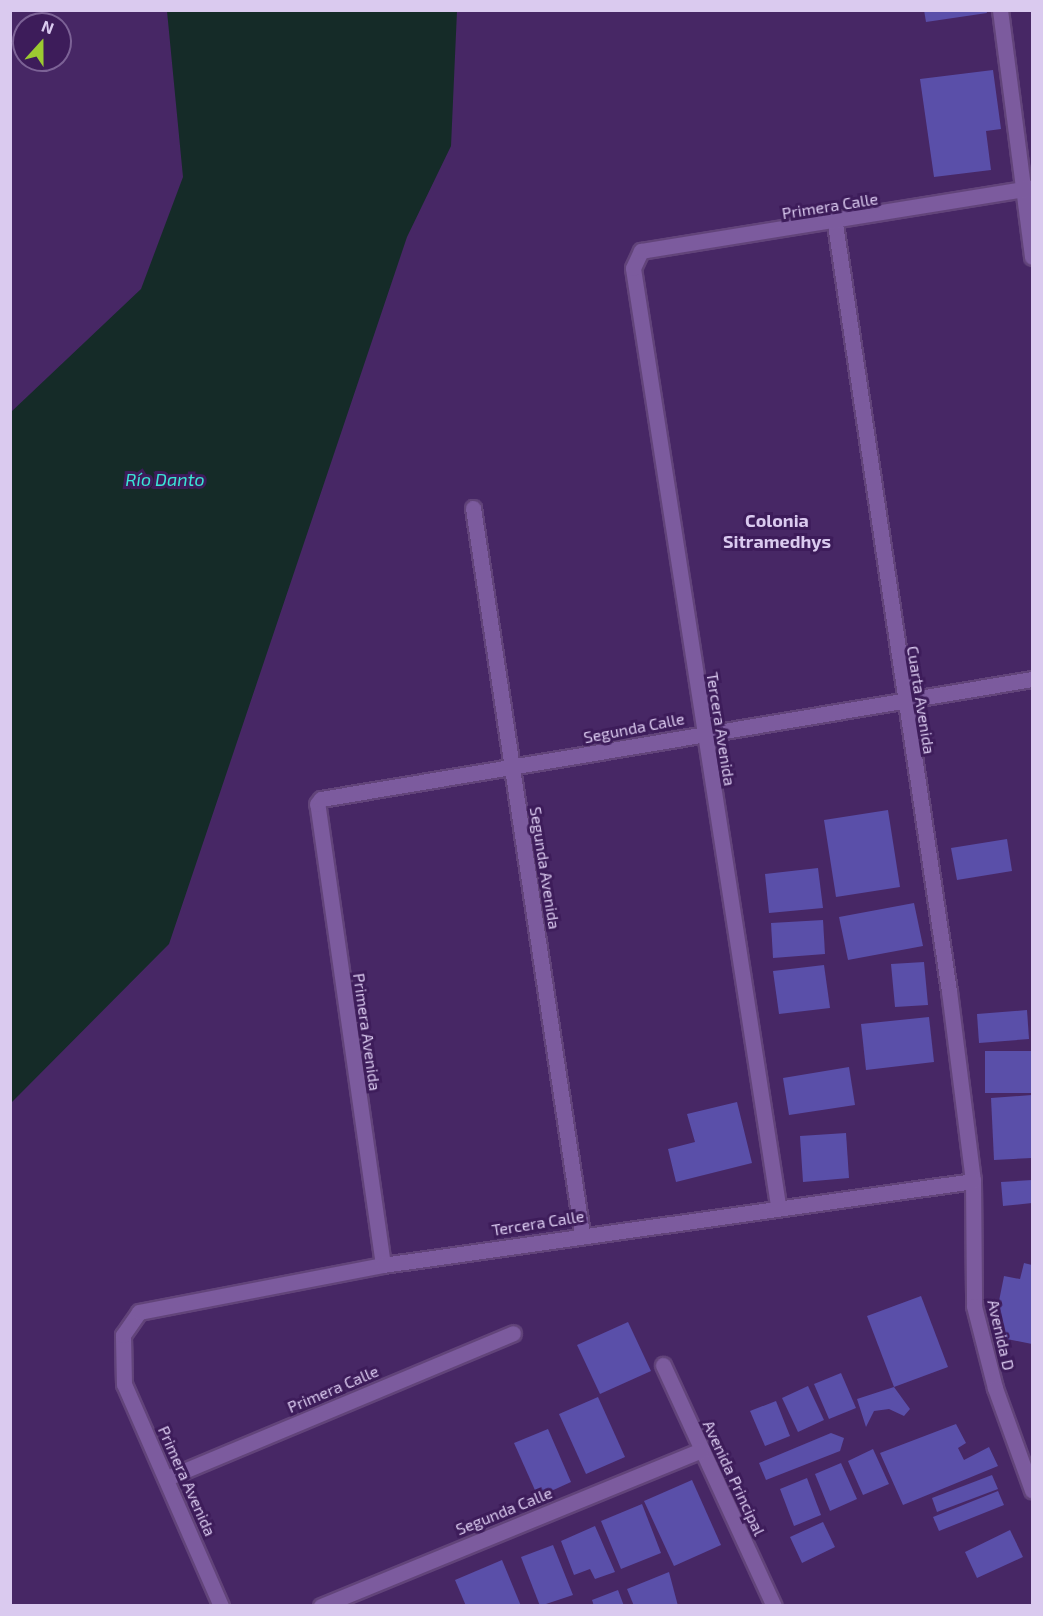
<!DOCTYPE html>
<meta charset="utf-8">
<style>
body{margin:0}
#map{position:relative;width:1043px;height:1616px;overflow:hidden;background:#472765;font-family:"Exo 2",sans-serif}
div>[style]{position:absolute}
.water>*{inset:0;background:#152b28}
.building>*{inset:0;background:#5a4fa9}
.roads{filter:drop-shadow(2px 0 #62447a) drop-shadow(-2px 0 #62447a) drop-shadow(0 2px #62447a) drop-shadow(0 -2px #62447a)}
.minor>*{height:15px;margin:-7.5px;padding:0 7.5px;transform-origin:7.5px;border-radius:7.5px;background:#7c5b9e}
span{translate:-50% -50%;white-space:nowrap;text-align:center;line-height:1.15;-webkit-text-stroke:6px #3d1c5a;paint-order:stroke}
.street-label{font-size:16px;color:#dacaef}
.water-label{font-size:18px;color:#3ae5d5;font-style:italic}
.neighbourhood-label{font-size:18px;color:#dacaef;font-weight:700}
.frame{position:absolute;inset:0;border:12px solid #dacaef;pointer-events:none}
.north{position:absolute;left:12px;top:12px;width:60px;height:60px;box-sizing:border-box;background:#3d1c5a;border:2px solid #7c6296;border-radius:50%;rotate:21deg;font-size:16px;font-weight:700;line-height:24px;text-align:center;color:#dacaef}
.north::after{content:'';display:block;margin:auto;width:21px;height:27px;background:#9cca31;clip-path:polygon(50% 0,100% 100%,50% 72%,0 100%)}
</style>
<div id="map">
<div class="water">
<div style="clip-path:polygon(167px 11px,457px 11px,451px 146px,407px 237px,169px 944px,11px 1103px,11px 412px,141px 289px,183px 177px)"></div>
</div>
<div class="building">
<div style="clip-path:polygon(924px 10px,986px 10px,987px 13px,926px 22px)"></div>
<div style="clip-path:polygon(993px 70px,1001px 129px,986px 131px,991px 170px,934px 177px,920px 79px)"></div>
<div style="clip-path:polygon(888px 810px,900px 887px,836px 897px,824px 820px)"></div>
<div style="clip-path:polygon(1007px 839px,1012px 871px,957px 880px,951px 848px)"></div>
<div style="clip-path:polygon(818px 868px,823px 908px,769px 913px,765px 874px)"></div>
<div style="clip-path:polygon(914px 903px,923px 946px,848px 960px,839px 917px)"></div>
<div style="clip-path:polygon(823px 920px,825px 954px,773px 958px,771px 923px)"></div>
<div style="clip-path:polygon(924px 962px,928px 1005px,895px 1007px,891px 964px)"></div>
<div style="clip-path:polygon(824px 965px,830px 1008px,779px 1014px,773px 971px)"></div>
<div style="clip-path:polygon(1027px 1010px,1029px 1039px,979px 1043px,977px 1014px)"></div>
<div style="clip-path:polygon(929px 1017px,934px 1062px,866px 1070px,861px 1024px)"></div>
<div style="clip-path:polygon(985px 1051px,1032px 1051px,1032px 1093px,985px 1093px)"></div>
<div style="clip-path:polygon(849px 1067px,855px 1105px,789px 1115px,783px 1078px)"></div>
<div style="clip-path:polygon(1032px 1095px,1032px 1158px,994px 1160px,991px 1098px)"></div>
<div style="clip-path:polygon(737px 1102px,752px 1163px,676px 1182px,668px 1149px,695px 1142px,687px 1114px)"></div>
<div style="clip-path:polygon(846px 1133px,849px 1178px,803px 1182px,800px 1136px)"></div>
<div style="clip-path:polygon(1032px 1180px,1032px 1203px,1003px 1206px,1001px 1182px)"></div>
<div style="clip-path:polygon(1024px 1263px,1032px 1265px,1032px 1344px,992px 1336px,1004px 1276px,1020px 1279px)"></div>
<div style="clip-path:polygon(921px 1296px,948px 1367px,894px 1387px,867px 1316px)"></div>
<div style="clip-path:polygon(628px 1322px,651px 1371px,600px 1394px,577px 1345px)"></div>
<div style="clip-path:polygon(841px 1373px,856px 1408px,829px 1419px,814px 1384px)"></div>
<div style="clip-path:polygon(808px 1386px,824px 1420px,798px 1432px,782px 1398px)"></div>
<div style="clip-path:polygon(894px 1387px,910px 1409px,904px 1416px,889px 1409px,874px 1411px,866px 1427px,857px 1399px)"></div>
<div style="clip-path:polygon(598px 1397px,625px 1457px,586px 1474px,559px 1414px)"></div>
<div style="clip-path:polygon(776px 1401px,790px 1436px,765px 1446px,750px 1411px)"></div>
<div style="clip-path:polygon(956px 1424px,966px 1443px,958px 1448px,964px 1460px,989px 1447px,998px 1466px,903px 1505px,880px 1453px)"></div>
<div style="clip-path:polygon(548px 1429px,571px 1482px,538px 1497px,514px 1443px)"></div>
<div style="clip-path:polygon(831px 1433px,844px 1438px,840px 1451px,766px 1480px,759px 1463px)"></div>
<div style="clip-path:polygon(873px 1449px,889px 1484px,863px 1495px,848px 1461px)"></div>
<div style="clip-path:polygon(841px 1463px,857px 1499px,830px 1511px,815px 1474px)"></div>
<div style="clip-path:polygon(992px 1475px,998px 1489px,937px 1512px,932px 1498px)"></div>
<div style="clip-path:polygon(807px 1478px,821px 1515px,794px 1526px,780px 1489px)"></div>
<div style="clip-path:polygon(692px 1480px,721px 1545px,674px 1566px,644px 1501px)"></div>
<div style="clip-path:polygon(998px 1491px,1004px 1505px,939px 1531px,933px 1517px)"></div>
<div style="clip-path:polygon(642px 1504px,661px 1553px,621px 1569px,601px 1521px)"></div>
<div style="clip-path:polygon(823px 1522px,835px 1547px,802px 1563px,790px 1537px)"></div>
<div style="clip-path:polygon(595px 1526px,615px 1572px,595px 1579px,590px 1569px,574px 1575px,561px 1541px)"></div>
<div style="clip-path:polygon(1010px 1530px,1023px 1557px,977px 1578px,965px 1552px)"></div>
<div style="clip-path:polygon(553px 1545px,573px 1595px,540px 1606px,521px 1557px)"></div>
<div style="clip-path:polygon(502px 1560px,521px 1606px,466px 1606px,455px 1580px)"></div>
<div style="clip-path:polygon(669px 1572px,678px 1606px,634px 1606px,627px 1589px)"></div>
<div style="clip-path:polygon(618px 1590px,624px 1606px,594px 1606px,592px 1600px)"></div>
</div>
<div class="roads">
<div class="minor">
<div style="left:1000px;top:10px;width:249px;rotate:82.6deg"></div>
<div style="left:835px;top:224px;width:775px;rotate:81.55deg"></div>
<div style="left:949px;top:991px;width:192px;rotate:82.8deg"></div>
<div style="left:973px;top:1181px;width:125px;rotate:89.5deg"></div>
<div style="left:974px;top:1306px;width:85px;rotate:75.6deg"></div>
<div style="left:995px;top:1388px;width:109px;rotate:70.1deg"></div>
<div style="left:473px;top:508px;width:734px;rotate:81.46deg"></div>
<div style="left:778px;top:1205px;width:948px;rotate:-98.8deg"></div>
<div style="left:633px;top:268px;width:19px;rotate:-65deg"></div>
<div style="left:641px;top:251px;width:396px;rotate:-9.2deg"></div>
<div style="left:383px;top:1265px;width:466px;rotate:-98.1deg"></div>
<div style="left:317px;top:804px;width:6px;rotate:-51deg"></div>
<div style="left:321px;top:799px;width:721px;rotate:-9.58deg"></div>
<div style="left:663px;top:1365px;width:265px;rotate:65.3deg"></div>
<div style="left:167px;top:1478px;width:375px;rotate:-22.7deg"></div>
<div style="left:221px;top:1606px;width:242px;rotate:-113.6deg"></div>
<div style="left:124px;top:1384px;width:49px;rotate:-91.2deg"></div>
<div style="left:123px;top:1335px;width:28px;rotate:-55deg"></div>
<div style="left:139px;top:1312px;width:248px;rotate:-10.9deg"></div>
<div style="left:383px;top:1265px;width:596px;rotate:-8.1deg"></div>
<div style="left:321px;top:1606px;width:411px;rotate:-22.3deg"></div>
</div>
</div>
<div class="street-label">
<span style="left:830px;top:206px;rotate:-9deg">Primera Calle</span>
<span style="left:921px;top:700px;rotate:81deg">Cuarta Avenida</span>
<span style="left:634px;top:728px;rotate:-11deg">Segunda Calle</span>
<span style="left:721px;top:729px;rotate:81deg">Tercera Avenida</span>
<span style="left:545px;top:868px;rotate:81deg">Segunda Avenida</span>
<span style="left:367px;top:1032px;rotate:82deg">Primera Avenida</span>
<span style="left:538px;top:1223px;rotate:-9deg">Tercera Calle</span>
<span style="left:1001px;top:1335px;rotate:77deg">Avenida D</span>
<span style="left:333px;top:1389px;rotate:-23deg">Primera Calle</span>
<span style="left:734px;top:1478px;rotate:65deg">Avenida Principal</span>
<span style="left:187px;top:1481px;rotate:66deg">Primera Avenida</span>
<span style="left:504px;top:1511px;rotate:-22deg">Segunda Calle</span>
</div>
<div class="water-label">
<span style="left:165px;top:479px">Río Danto</span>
</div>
<div class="neighbourhood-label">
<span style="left:777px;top:531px">Colonia<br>Sitramedhys</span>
</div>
<div class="frame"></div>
<div class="north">N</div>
</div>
